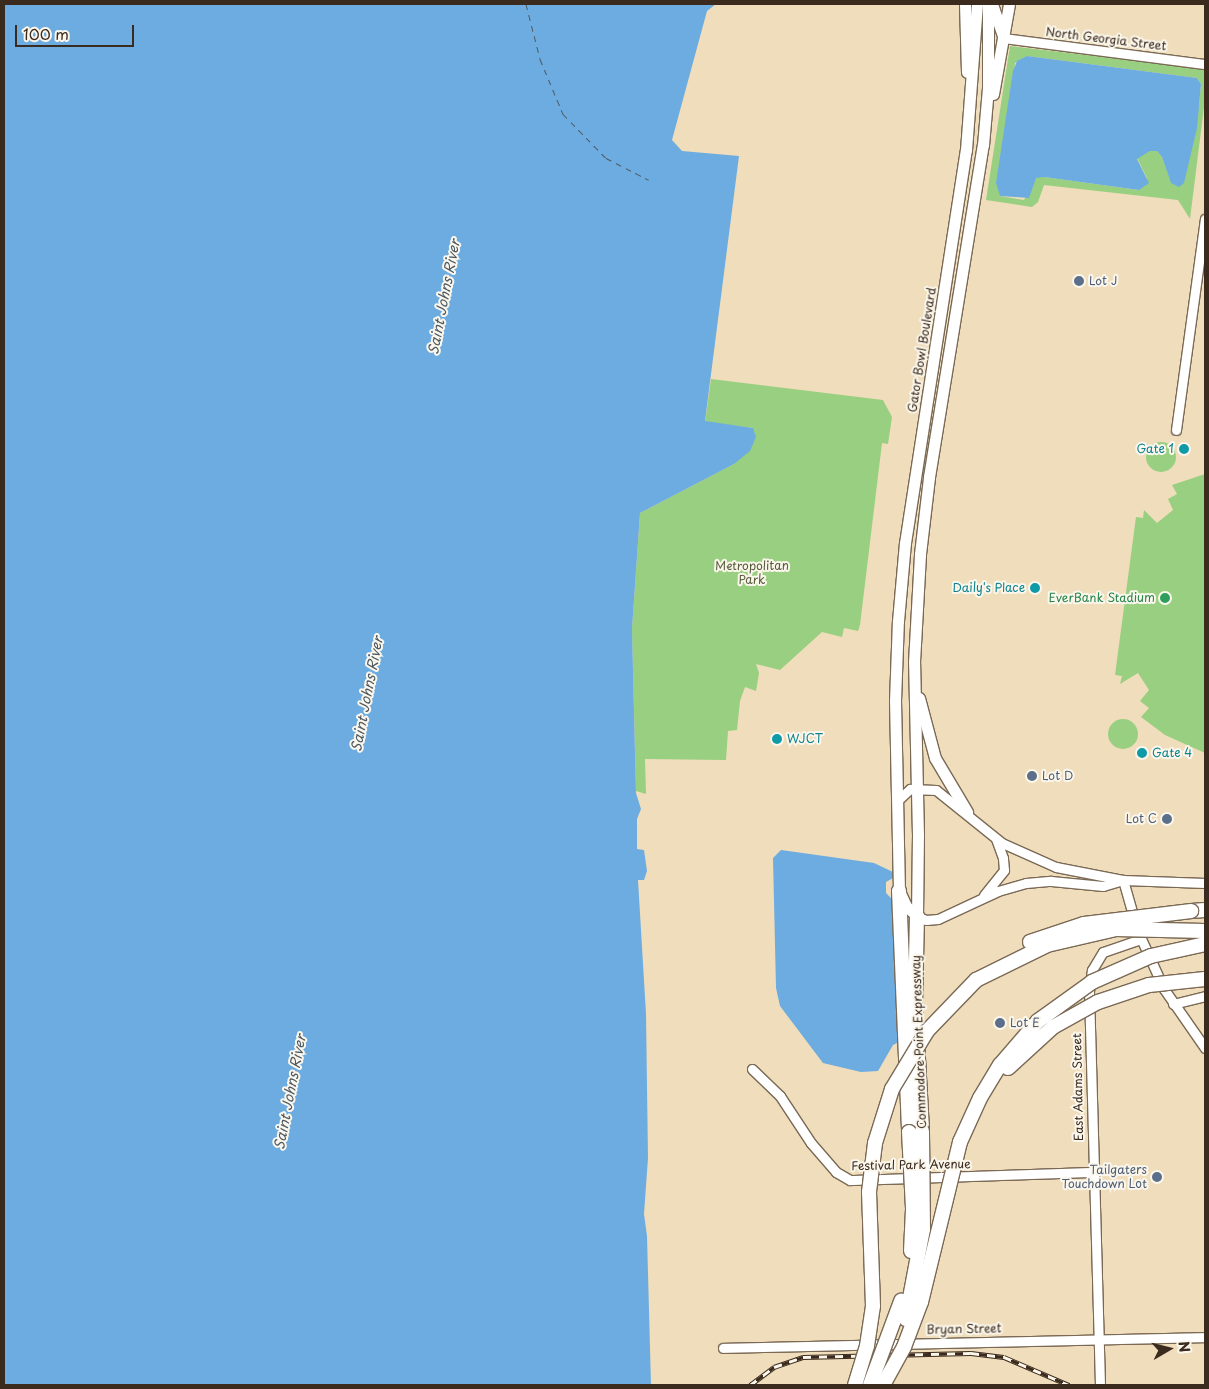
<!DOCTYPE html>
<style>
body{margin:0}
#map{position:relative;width:1209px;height:1389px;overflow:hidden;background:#efddbb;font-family:"Playpen Sans",sans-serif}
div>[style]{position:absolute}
.green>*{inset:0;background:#99cf80}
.round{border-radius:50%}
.water>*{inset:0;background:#6cace0}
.ferry>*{height:1px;margin-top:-0.5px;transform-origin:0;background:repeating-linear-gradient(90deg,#4c5862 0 6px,transparent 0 11px)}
.roads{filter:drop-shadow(1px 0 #7a6955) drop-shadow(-1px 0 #7a6955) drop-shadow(0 1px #7a6955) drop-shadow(0 -1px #7a6955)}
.minor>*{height:9px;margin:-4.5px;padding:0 4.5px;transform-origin:4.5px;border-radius:4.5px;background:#fff}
.major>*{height:11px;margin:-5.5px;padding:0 5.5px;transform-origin:5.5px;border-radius:5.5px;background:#fff}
.highway>*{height:14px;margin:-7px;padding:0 7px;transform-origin:7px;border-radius:7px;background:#fff}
.rail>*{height:4.5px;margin-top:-2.25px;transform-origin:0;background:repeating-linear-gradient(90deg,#fbf7ec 0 8px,#3b2a1e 0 16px);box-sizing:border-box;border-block:1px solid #3b2a1e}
.bridges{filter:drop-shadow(1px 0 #7a6955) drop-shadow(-1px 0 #7a6955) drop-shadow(0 1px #7a6955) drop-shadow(0 -1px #7a6955)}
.highway-bridge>*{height:14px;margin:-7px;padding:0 7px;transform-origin:7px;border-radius:7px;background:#fff}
.dots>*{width:14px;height:14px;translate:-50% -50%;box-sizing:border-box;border:2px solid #fbf7ec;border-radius:50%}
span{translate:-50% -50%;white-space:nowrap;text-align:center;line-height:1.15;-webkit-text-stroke:4px #fbf7ec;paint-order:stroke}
.street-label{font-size:12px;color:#3b2a1e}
.service-label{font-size:12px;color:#4e5e75}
.left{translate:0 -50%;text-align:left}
.right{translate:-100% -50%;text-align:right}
.culture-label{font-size:12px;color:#0d838f}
.park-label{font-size:12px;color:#575c3b}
.leisure-label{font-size:12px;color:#27864d}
.water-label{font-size:14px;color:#4c5862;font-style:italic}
.frame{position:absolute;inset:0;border:5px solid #3b2a1e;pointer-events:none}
.north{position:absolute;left:1144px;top:1324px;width:50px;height:50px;-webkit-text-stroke:4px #fbf7ec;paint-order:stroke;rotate:82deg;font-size:14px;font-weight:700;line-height:20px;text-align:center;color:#3b2a1e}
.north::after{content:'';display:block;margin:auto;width:18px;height:22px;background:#3b2a1e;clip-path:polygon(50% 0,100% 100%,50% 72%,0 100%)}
.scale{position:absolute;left:15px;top:25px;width:119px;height:22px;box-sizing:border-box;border:2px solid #3b2a1e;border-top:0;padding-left:6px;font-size:15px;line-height:18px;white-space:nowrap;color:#3b2a1e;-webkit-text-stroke:4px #fbf7ec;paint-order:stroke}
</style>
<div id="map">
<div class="green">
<div style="clip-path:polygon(evenodd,1010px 46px,1205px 69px,1205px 99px,1190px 219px,1178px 200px,1044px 185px,1038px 202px,1032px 207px,986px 200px,1010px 46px,1027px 56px,1197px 78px,1201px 84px,1199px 106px,1171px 182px,1162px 157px,1157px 151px,1150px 151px,1137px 158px,1147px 178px,1139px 190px,1044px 177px,1036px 177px,1024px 200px,1000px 196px,1015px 63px,1027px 56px)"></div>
<div style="clip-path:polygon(711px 379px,883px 400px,892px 417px,888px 444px,882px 443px,860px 625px,858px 631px,844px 628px,842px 637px,822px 632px,780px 670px,756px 664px,759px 673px,756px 691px,745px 687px,740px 701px,737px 730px,728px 731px,726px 760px,645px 759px,646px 794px,636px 791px,632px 629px,640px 513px,734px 464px,753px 428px,705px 422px)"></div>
<div class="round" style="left:1146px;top:442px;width:30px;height:30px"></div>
<div style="clip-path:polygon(1205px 474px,1205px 753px,1165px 735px,1141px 717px,1149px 708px,1140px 701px,1149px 690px,1138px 673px,1120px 684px,1122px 676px,1115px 675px,1136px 517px,1143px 518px,1144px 510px,1157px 523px,1173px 510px,1168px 499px,1177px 494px,1172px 485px)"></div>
<div class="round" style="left:1108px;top:719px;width:30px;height:30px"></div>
</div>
<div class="water">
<div style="clip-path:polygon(4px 4px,716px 4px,707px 11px,672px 140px,682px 151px,739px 156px,705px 421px,753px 428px,756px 437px,750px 451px,734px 464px,640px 513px,632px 629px,636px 793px,641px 809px,637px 819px,637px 849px,644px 850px,647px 871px,644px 880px,638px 880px,646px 1014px,648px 1158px,644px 1214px,647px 1236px,651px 1385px,4px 1385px)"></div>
<div style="clip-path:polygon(1027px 56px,1197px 78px,1201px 84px,1197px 128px,1184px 183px,1179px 187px,1171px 183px,1162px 157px,1157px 151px,1150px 151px,1137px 159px,1149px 183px,1139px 190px,1044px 177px,1036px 178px,1029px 198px,1000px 196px,996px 183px,1013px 71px,1017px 61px)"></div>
<div style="clip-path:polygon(781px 850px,874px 863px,893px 872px,893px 878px,886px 882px,886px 893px,893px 900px,899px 1042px,893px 1045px,878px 1071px,861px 1072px,823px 1063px,780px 1006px,776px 988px,773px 858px)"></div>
</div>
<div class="ferry">
<div style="left:526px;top:4px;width:57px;rotate:75.7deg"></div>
<div style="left:540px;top:59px;width:60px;rotate:67.3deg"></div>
<div style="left:563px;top:114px;width:62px;rotate:45.7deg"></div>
<div style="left:606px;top:158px;width:48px;rotate:27.1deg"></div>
</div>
<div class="roads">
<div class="minor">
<div style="left:1004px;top:38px;width:203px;rotate:7.4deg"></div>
<div style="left:1176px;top:430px;width:213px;rotate:-82.2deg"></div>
<div style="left:897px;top:801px;width:18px;rotate:-43deg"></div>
<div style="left:910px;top:789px;width:26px;rotate:2deg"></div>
<div style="left:936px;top:790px;width:85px;rotate:38.8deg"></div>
<div style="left:1002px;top:843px;width:59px;rotate:24deg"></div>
<div style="left:1056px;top:867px;width:68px;rotate:11deg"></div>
<div style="left:1123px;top:880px;width:82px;rotate:2.1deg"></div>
<div style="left:1123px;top:880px;width:44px;rotate:74.1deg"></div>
<div style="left:984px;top:895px;width:32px;rotate:-51deg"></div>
<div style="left:1004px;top:870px;width:12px;rotate:-95deg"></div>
<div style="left:1003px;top:858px;width:20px;rotate:-110deg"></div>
<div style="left:917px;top:916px;width:10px;rotate:24deg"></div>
<div style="left:926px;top:920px;width:12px;rotate:-5deg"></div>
<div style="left:938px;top:919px;width:66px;rotate:-25deg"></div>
<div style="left:998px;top:891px;width:29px;rotate:-16deg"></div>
<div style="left:1026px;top:883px;width:25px;rotate:-5deg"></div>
<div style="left:1051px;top:881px;width:52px;rotate:5.5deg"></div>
<div style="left:1103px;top:886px;width:21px;rotate:-17deg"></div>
<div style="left:1139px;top:934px;width:60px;rotate:65.6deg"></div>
<div style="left:1164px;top:989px;width:72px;rotate:55.2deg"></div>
<div style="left:1173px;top:1004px;width:33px;rotate:-14deg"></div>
<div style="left:752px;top:1069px;width:39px;rotate:44deg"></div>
<div style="left:780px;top:1096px;width:56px;rotate:56.6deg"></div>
<div style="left:811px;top:1143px;width:38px;rotate:49deg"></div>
<div style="left:836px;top:1172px;width:16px;rotate:30deg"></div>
<div style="left:850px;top:1180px;width:243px;rotate:-1.9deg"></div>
<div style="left:723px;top:1348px;width:482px;rotate:-1.3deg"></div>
<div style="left:1100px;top:1385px;width:394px;rotate:-91.6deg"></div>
<div style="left:1089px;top:991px;width:21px;rotate:-82deg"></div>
<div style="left:1092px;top:970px;width:21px;rotate:-59deg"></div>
<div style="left:1103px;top:952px;width:40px;rotate:-18.9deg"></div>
</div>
<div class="major">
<div style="left:965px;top:4px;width:68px;rotate:88.3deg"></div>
<div style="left:992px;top:4px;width:36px;rotate:71deg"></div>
<div style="left:993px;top:94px;width:91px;rotate:-79.9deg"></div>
<div style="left:919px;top:698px;width:62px;rotate:75.1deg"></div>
<div style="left:935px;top:758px;width:63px;rotate:59.3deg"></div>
<div style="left:917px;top:916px;width:15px;rotate:-138deg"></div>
<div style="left:906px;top:906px;width:17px;rotate:-115deg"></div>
<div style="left:899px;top:891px;width:190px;rotate:-91.2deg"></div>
<div style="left:895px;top:701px;width:80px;rotate:-87.9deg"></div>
<div style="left:898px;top:621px;width:78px;rotate:-84.9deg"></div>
<div style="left:905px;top:543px;width:398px;rotate:-81.2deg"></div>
<div style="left:966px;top:150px;width:146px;rotate:-85.7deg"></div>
<div style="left:917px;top:916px;width:81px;rotate:-89.3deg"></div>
<div style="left:918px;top:835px;width:173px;rotate:-91.3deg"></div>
<div style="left:914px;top:662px;width:108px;rotate:-86.8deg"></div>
<div style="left:920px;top:554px;width:78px;rotate:-83.3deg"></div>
<div style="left:929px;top:477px;width:336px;rotate:-80.8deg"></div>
<div style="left:983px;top:145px;width:57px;rotate:-85deg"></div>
<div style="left:988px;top:88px;width:84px;rotate:-90deg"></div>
</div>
<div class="highway">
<div style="left:899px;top:891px;width:241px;rotate:87.6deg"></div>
<div style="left:1191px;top:911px;width:14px;rotate:-4deg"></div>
<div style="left:917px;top:916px;width:89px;rotate:91.3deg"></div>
<div style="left:915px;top:1005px;width:126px;rotate:86.8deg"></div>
</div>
</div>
<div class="rail">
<div style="left:750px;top:1385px;width:30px;rotate:-37deg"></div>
<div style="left:774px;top:1367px;width:31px;rotate:-19deg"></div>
<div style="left:803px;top:1357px;width:168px;rotate:-1.4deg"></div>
<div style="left:971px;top:1353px;width:33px;rotate:7deg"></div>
<div style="left:1004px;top:1357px;width:71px;rotate:23.3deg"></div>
</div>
<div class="bridges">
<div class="highway-bridge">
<div style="left:1030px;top:942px;width:57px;rotate:-18.4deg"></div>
<div style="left:1084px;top:924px;width:108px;rotate:-6.9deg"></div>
<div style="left:1008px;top:1068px;width:61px;rotate:-42.3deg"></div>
<div style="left:1053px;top:1027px;width:51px;rotate:-29.1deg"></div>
<div style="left:1098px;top:1002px;width:54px;rotate:-18.4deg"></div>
<div style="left:1149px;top:985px;width:56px;rotate:-6.1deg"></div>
<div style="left:909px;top:1132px;width:77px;rotate:87deg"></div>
<div style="left:913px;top:1209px;width:42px;rotate:92.7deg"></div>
<div style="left:906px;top:1319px;width:92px;rotate:-79.3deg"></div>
<div style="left:923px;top:1229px;width:98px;rotate:-90.6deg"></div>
<div style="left:855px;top:1385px;width:41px;rotate:-72.9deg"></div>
<div style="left:867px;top:1346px;width:40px;rotate:-81.5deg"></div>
<div style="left:873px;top:1306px;width:114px;rotate:-92deg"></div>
<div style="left:869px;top:1192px;width:49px;rotate:-83deg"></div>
<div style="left:875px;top:1143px;width:57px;rotate:-72.5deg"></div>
<div style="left:892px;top:1089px;width:68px;rotate:-58.9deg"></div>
<div style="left:927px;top:1031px;width:71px;rotate:-46.1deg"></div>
<div style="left:976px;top:980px;width:79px;rotate:-26.2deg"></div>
<div style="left:1047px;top:945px;width:71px;rotate:-13.1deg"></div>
<div style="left:1116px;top:929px;width:89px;rotate:1.3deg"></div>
<div style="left:870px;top:1385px;width:90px;rotate:-69.7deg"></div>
<div style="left:883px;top:1385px;width:43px;rotate:-61.1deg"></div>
<div style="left:904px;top:1347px;width:48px;rotate:-69.3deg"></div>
<div style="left:921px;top:1302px;width:165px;rotate:-76.3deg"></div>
<div style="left:960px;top:1142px;width:48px;rotate:-65.6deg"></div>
<div style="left:980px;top:1098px;width:39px;rotate:-59deg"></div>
<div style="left:1000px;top:1065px;width:58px;rotate:-49.2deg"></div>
<div style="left:1038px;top:1021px;width:67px;rotate:-35.8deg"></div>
<div style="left:1092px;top:982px;width:64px;rotate:-23.8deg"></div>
<div style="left:1151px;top:956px;width:55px;rotate:-12.5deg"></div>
</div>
</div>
<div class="dots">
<div style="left:1079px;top:281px;background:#5c6f8a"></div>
<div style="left:1184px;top:449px;background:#0f9aa8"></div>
<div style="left:1035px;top:588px;background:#0f9aa8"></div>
<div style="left:1165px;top:598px;background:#2e9e5b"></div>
<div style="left:777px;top:739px;background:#0f9aa8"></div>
<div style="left:1142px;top:753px;background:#0f9aa8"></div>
<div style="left:1032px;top:776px;background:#5c6f8a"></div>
<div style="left:1167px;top:819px;background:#5c6f8a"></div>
<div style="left:1000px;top:1023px;background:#5c6f8a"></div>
<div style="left:1157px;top:1177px;background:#5c6f8a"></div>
</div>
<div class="street-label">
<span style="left:1106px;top:39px;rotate:7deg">North Georgia Street</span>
<span style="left:922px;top:350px;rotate:-81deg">Gator Bowl Boulevard</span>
<span style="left:919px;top:1042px;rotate:-92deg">Commodore Point Expressway</span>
<span style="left:1078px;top:1087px;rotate:-91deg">East Adams Street</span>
<span style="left:911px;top:1165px;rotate:-1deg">Festival Park Avenue</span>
<span style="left:964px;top:1329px;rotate:-1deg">Bryan Street</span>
</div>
<div class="service-label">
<span class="left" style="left:1089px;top:281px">Lot J</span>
<span class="left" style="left:1042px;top:776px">Lot D</span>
<span class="right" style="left:1157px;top:819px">Lot C</span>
<span class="left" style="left:1010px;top:1023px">Lot E</span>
<span class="right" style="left:1147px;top:1177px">Tailgaters<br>Touchdown Lot</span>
</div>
<div class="culture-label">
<span class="right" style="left:1174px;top:449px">Gate 1</span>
<span class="right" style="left:1025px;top:588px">Daily's Place</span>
<span class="left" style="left:787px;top:739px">WJCT</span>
<span class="left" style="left:1152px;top:753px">Gate 4</span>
</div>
<div class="park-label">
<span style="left:752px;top:573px">Metropolitan<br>Park</span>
</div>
<div class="leisure-label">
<span class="right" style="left:1155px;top:598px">EverBank Stadium</span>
</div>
<div class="water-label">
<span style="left:444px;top:297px;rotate:-79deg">Saint Johns River</span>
<span style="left:367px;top:694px;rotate:-79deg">Saint Johns River</span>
<span style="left:290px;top:1092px;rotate:-79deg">Saint Johns River</span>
</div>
<div class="frame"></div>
<div class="north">N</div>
<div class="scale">100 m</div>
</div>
